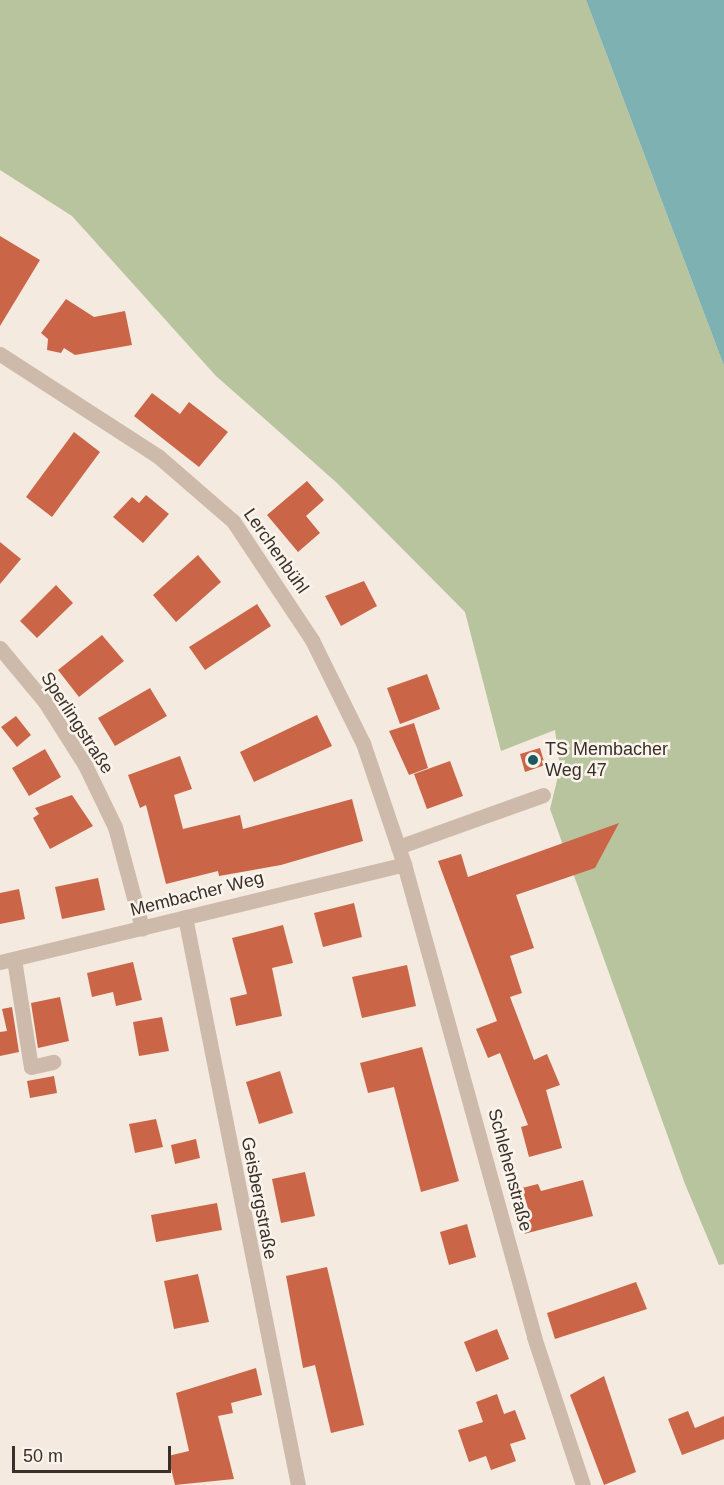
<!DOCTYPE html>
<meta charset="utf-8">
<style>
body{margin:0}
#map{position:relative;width:724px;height:1485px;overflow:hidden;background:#f4eadf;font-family:Arial,sans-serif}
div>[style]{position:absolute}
.green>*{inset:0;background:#b8c49e}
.water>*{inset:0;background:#7db1b2}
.building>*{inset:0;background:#ca6647}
.minor>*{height:15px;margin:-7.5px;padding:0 7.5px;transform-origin:7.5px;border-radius:7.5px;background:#cdbaaa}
.dots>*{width:16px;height:16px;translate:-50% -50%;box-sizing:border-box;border:3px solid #fbf4ec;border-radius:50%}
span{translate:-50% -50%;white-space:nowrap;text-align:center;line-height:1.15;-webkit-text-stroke:5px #fbf4ec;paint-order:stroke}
.street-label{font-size:18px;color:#3a2f2a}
.poi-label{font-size:18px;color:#3a2f2a}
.left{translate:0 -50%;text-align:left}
.scale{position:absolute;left:12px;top:1446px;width:159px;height:27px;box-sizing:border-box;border:3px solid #3a2f2a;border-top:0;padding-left:8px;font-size:18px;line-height:21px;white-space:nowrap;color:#3a2f2a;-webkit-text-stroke:4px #fbf4ec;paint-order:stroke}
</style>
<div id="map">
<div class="green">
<div style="clip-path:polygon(0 0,586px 0,724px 366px,724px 1264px,719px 1265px,685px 1184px,550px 809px,560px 768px,555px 730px,501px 751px,465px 612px,337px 483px,216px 376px,72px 216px,0 170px)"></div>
</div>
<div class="water">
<div style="clip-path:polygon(586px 0,724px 0,724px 366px)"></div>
</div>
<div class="building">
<div style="clip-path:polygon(0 236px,40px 260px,0 326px)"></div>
<div style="clip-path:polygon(66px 299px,94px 317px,125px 311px,132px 345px,75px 355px,64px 348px,61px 353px,47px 350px,48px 339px,41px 333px)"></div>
<div style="clip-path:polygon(152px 393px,180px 414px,189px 402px,228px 432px,199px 467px,134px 416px)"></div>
<div style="clip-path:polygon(74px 432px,100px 452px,52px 517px,26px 497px)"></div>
<div style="clip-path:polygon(307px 481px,324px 500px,306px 516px,320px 533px,298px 552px,267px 515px)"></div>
<div style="clip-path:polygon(146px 495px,169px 514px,143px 543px,113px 517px,132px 497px,139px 503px)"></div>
<div style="clip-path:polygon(0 542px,21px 559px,0 584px)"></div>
<div style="clip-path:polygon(198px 555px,221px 582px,176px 622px,153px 595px)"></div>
<div style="clip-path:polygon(364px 581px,377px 606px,341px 626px,325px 596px)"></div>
<div style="clip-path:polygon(56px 585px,73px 603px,37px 638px,20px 621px)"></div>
<div style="clip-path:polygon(257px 604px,271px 626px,205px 670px,189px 647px)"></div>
<div style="clip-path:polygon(102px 635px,124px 661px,79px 697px,58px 670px)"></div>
<div style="clip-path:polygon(427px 674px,440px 709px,400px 724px,387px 688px)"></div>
<div style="clip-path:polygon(150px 688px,167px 716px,115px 746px,98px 718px)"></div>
<div style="clip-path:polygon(317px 715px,332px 746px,254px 782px,240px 752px)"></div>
<div style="clip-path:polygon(16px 716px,31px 735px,17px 747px,1px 727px)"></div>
<div style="clip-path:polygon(414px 723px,428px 768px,409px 775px,389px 731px)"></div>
<div style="clip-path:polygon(540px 748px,545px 765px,525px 772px,520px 754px)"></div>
<div style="clip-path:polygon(45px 749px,61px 777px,29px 796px,12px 768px)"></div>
<div style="clip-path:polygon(180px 756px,192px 789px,174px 795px,183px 829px,240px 815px,243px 829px,352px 799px,363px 841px,281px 865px,219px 876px,218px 871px,166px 884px,146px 805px,140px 808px,128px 775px)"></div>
<div style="clip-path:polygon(450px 761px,463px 796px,427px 809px,414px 774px)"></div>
<div style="clip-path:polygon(72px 795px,93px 826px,50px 849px,33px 818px,39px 814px,35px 808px)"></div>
<div style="clip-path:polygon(619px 823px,595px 868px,516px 895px,534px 948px,510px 956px,522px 993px,510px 997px,534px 1060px,547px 1054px,560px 1085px,546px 1090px,562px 1148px,529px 1157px,521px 1127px,528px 1125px,500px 1053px,488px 1058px,476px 1029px,497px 1021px,438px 861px,461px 854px,468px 877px)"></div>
<div style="clip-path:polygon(98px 878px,105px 910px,62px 919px,55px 887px)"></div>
<div style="clip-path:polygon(19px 889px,25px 919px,0 924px,0 893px)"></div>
<div style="clip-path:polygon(354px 903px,362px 937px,323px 947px,314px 913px)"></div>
<div style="clip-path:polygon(283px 925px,293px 963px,272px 968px,282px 1016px,236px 1026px,230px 998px,247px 994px,232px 938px)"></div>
<div style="clip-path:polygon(133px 962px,142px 1000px,116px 1006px,113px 992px,92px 997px,87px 973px)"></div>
<div style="clip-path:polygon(407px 965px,416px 1006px,362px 1018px,352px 977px)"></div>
<div style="clip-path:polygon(60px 997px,69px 1041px,38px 1048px,31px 1003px)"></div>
<div style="clip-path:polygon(12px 1007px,19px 1052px,0 1056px,0 1032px,7px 1031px,2px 1009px)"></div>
<div style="clip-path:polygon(162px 1017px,169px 1051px,139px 1056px,133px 1022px)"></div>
<div style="clip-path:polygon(422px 1047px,459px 1181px,421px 1192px,394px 1087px,368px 1093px,360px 1063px)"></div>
<div style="clip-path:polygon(280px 1071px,293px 1113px,259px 1124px,246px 1082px)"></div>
<div style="clip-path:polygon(54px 1076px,57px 1093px,30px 1098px,27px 1081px)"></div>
<div style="clip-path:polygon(156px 1119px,163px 1147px,135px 1153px,129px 1124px)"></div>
<div style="clip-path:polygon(196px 1139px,200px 1158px,175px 1164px,171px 1145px)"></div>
<div style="clip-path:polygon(305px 1172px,315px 1216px,281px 1223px,272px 1179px)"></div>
<div style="clip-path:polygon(583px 1180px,593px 1216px,524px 1234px,520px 1218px,530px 1215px,522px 1188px,538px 1184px,541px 1191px)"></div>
<div style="clip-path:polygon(217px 1203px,222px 1230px,156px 1242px,151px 1215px)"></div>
<div style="clip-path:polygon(467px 1224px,476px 1257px,449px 1265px,440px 1232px)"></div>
<div style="clip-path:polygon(327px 1267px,364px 1425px,331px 1433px,315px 1365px,303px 1368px,286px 1276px)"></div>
<div style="clip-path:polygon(198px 1274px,209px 1322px,174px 1329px,164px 1281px)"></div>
<div style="clip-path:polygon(636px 1282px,647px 1309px,555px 1339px,547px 1313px)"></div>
<div style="clip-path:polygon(497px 1329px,509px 1359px,476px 1372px,464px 1342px)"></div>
<div style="clip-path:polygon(256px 1368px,262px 1395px,231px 1403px,233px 1413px,218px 1416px,234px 1479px,175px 1485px,168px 1456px,189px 1451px,176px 1393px)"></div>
<div style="clip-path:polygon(604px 1376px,636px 1472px,604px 1485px,570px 1395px)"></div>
<div style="clip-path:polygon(497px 1394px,504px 1414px,515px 1410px,526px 1439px,510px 1444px,516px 1461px,491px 1470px,486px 1456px,469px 1462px,458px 1430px,483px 1422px,476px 1402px)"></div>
<div style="clip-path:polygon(688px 1411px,695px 1428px,724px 1416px,724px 1439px,682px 1455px,668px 1419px)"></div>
</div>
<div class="minor">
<div style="left:0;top:354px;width:189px;rotate:32.9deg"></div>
<div style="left:159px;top:457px;width:98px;rotate:40.9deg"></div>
<div style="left:233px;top:521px;width:143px;rotate:56.4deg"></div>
<div style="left:312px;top:640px;width:115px;rotate:63.7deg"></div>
<div style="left:363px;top:743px;width:128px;rotate:71.3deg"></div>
<div style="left:404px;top:864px;width:491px;rotate:74.6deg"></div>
<div style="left:534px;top:1337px;width:156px;rotate:71.7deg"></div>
<div style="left:0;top:648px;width:70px;rotate:50.2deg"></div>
<div style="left:45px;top:702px;width:75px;rotate:57.6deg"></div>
<div style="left:85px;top:765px;width:69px;rotate:64.2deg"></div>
<div style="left:115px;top:827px;width:105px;rotate:75deg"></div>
<div style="left:398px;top:847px;width:154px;rotate:-19.7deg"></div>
<div style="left:185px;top:917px;width:579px;rotate:78.75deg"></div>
<div style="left:14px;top:959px;width:109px;rotate:81.1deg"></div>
<div style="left:31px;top:1067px;width:23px;rotate:-13deg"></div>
<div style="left:0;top:962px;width:416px;rotate:-13.6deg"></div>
</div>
<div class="dots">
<div style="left:533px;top:760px;background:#1d5a5e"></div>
</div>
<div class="street-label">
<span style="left:276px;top:551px;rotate:55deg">Lerchenbühl</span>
<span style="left:77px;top:723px;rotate:57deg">Sperlingstraße</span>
<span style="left:197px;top:894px;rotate:-14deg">Membacher Weg</span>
<span style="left:510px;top:1170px;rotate:75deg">Schlehenstraße</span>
<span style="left:259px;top:1198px;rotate:79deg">Geisbergstraße</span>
</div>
<div class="poi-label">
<span class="left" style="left:545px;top:760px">TS Membacher<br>Weg 47</span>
</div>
<div class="scale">50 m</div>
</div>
